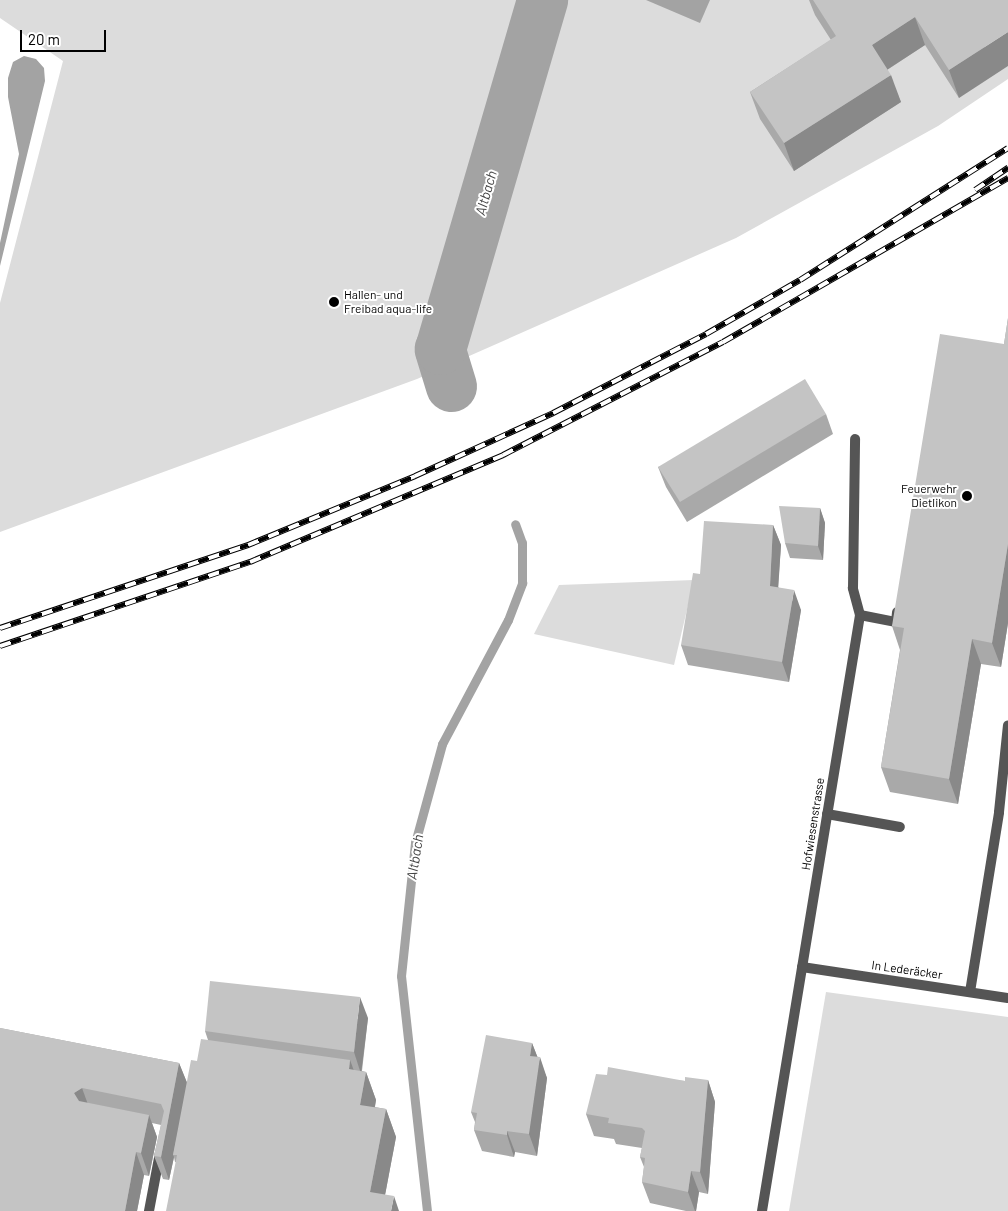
<!DOCTYPE html>
<meta charset="utf-8">
<style>
body{margin:0}
#map{position:relative;width:1008px;height:1211px;overflow:hidden;background:#fff;font-family:Barlow,sans-serif}
div>[style]{position:absolute}
.green>*{inset:0;background:#dcdcdc}
.water>*{inset:0;background:#a3a3a3}
.stream>*{height:9px;margin:-4.5px;padding:0 4.5px;transform-origin:4.5px;border-radius:4.5px;background:#a3a3a3}
.river>*{height:51px;margin:-25.5px;padding:0 25.5px;transform-origin:25.5px;border-radius:25.5px;background:#a3a3a3}
.service>*{height:10px;margin:-5px;padding:0 5px;transform-origin:5px;border-radius:5px;background:#555}
.minor>*{height:10px;margin:-5px;padding:0 5px;transform-origin:5px;border-radius:5px;background:#555}
.rail>*{height:5.5px;margin-top:-2.75px;transform-origin:0;background:repeating-linear-gradient(90deg,#fff 0 11px,#000 0 22px);box-sizing:border-box;border-block:1px solid #000}
.wall>*{inset:0;background:#a9a9a9}
.shaded-wall>*{inset:0;background:#898989}
.building>*{inset:0;background:#c4c4c4}
.dots>*{width:14px;height:14px;translate:-50% -50%;box-sizing:border-box;border:2px solid #fff;border-radius:50%}
span{translate:-50% -50%;white-space:nowrap;text-align:center;line-height:1.15;-webkit-text-stroke:4px #fff;paint-order:stroke}
.poi-label{font-size:12px;color:#000}
.left{translate:0 -50%;text-align:left}
.right{translate:-100% -50%;text-align:right}
.street-label{font-size:12px;color:#000}
.water-label{font-size:14px;color:#444;font-style:italic}
.scale{position:absolute;left:20px;top:30px;width:86px;height:22px;box-sizing:border-box;border:2px solid #000;border-top:0;padding-left:6px;font-size:15px;line-height:18px;white-space:nowrap;color:#000;-webkit-text-stroke:4px #fff;paint-order:stroke}
</style>
<div id="map">
<div class="green">
<div style="clip-path:polygon(0 0,1008px 0,1008px 79px,938px 126px,736px 238px,417px 379px,0 532px,0 303px,63px 61px,0 18px)"></div>
<div style="clip-path:polygon(694px 580px,674px 665px,534px 634px,559px 585px)"></div>
<div style="clip-path:polygon(826px 992px,1008px 1017px,1008px 1211px,789px 1211px)"></div>
</div>
<div class="water">
<div style="clip-path:polygon(646px 0,710px 0,700px 23px)"></div>
<div style="clip-path:polygon(24px 56px,36px 59px,44px 68px,45px 81px,0 266px,0 243px,19px 154px,8px 97px,8px 78px,13px 62px)"></div>
</div>
<div class="stream">
<div style="left:427px;top:1211px;width:236px;rotate:-96.3deg"></div>
<div style="left:401px;top:976px;width:134px;rotate:-84deg"></div>
<div style="left:415px;top:843px;width:103px;rotate:-74.7deg"></div>
<div style="left:442px;top:744px;width:140px;rotate:-62deg"></div>
<div style="left:508px;top:620px;width:40px;rotate:-69deg"></div>
<div style="left:522px;top:583px;width:40px;rotate:-90deg"></div>
<div style="left:522px;top:543px;width:20px;rotate:-110deg"></div>
</div>
<div class="river">
<div style="left:451px;top:386px;width:39px;rotate:-107deg"></div>
<div style="left:440px;top:349px;width:364px;rotate:-73.7deg"></div>
</div>
<div class="service">
<div style="left:860px;top:615px;width:37px;rotate:11deg"></div>
<div style="left:896px;top:622px;width:10px;rotate:-84deg"></div>
<div style="left:827px;top:814px;width:74px;rotate:10.1deg"></div>
<div style="left:970px;top:992px;width:182px;rotate:-80.8deg"></div>
<div style="left:999px;top:812px;width:87px;rotate:-84.1deg"></div>
<div style="left:149px;top:1211px;width:59px;rotate:-79.3deg"></div>
</div>
<div class="minor">
<div style="left:802px;top:967px;width:208px;rotate:8.6deg"></div>
<div style="left:762px;top:1211px;width:604px;rotate:-80.66deg"></div>
<div style="left:860px;top:615px;width:28px;rotate:-105deg"></div>
<div style="left:853px;top:588px;width:149px;rotate:-89.2deg"></div>
</div>
<div class="rail">
<div style="left:975px;top:190px;width:40px;rotate:-34deg"></div>
<div style="left:0;top:628px;width:262px;rotate:-18.5deg"></div>
<div style="left:248px;top:545px;width:181px;rotate:-22.4deg"></div>
<div style="left:415px;top:476px;width:152px;rotate:-24.5deg"></div>
<div style="left:553px;top:413px;width:172px;rotate:-27.3deg"></div>
<div style="left:706px;top:334px;width:108px;rotate:-29.9deg"></div>
<div style="left:800px;top:280px;width:246px;rotate:-32.4deg"></div>
<div style="left:0;top:646px;width:264px;rotate:-18.6deg"></div>
<div style="left:250px;top:562px;width:275px;rotate:-22.9deg"></div>
<div style="left:503px;top:455px;width:247px;rotate:-27.2deg"></div>
<div style="left:723px;top:342px;width:329px;rotate:-29.9deg"></div>
</div>
<div class="wall">
<div style="clip-path:polygon(809px 0,1008px 0,959px 98px,925px 45px,887px 70px,901px 102px,794px 171px,760px 119px,750px 92px,831px 40px,815px 15px)"></div>
<div style="clip-path:polygon(1008px 318px,1008px 623px,1001px 667px,981px 664px,958px 804px,890px 792px,881px 767px,900px 650px,892px 626px,1004px 344px)"></div>
<div style="clip-path:polygon(826px 414px,833px 434px,687px 522px,666px 487px,658px 467px)"></div>
<div style="clip-path:polygon(820px 508px,825px 523px,823px 560px,790px 558px,785px 543px)"></div>
<div style="clip-path:polygon(773px 525px,781px 545px,778px 587px,801px 610px,789px 682px,688px 665px,681px 645px)"></div>
<div style="clip-path:polygon(368px 1018px,362px 1071px,366px 1072px,376px 1100px,375px 1107px,386px 1109px,396px 1137px,385px 1195px,175px 1162px,174px 1157px,169px 1180px,163px 1179px,154px 1156px,161px 1125px,152px 1123px,157px 1137px,149px 1176px,144px 1175px,137px 1211px,0 1211px,0 1028px,179px 1063px,187px 1083px,208px 1040px,205px 1031px)"></div>
<div style="clip-path:polygon(532px 1043px,537px 1056px,547px 1078px,537px 1156px,515px 1152px,514px 1157px,482px 1151px,474px 1130px,475px 1122px,471px 1112px)"></div>
<div style="clip-path:polygon(607px 1075px,685px 1081px,708px 1080px,715px 1102px,708px 1194px,699px 1192px,696px 1211px,686px 1211px,650px 1203px,642px 1182px,644px 1167px,640px 1157px,642px 1148px,616px 1144px,614px 1139px,594px 1136px,586px 1114px)"></div>
</div>
<div class="shaded-wall">
<div style="clip-path:polygon(915px 17px,925px 45px,882px 73px,872px 45px)"></div>
<div style="clip-path:polygon(1008px 32px,1008px 66px,959px 98px,949px 70px)"></div>
<div style="clip-path:polygon(891px 75px,901px 102px,794px 171px,784px 143px)"></div>
<div style="clip-path:polygon(820px 508px,825px 523px,823px 560px,818px 546px)"></div>
<div style="clip-path:polygon(773px 525px,781px 545px,777px 606px,770px 586px)"></div>
<div style="clip-path:polygon(1008px 544px,1008px 623px,1001px 667px,992px 643px)"></div>
<div style="clip-path:polygon(794px 590px,801px 610px,789px 682px,782px 662px)"></div>
<div style="clip-path:polygon(972px 639px,981px 664px,958px 804px,949px 779px)"></div>
<div style="clip-path:polygon(360px 997px,368px 1018px,361px 1074px,354px 1052px)"></div>
<div style="clip-path:polygon(532px 1043px,539px 1061px,540px 1057px,547px 1078px,537px 1156px,529px 1134px,530px 1056px)"></div>
<div style="clip-path:polygon(350px 1060px,360px 1087px,349px 1069px)"></div>
<div style="clip-path:polygon(179px 1063px,188px 1085px,173px 1155px,174px 1157px,169px 1180px,161px 1157px)"></div>
<div style="clip-path:polygon(366px 1072px,376px 1100px,370px 1132px,360px 1105px)"></div>
<div style="clip-path:polygon(708px 1080px,715px 1102px,708px 1194px,700px 1172px)"></div>
<div style="clip-path:polygon(82px 1088px,90px 1110px,82px 1115px,74px 1093px)"></div>
<div style="clip-path:polygon(386px 1109px,396px 1137px,382px 1211px,370px 1192px)"></div>
<div style="clip-path:polygon(149px 1115px,157px 1137px,149px 1176px,141px 1153px)"></div>
<div style="clip-path:polygon(507px 1131px,515px 1152px,514px 1157px,507px 1135px)"></div>
<div style="clip-path:polygon(136px 1152px,144px 1175px,137px 1211px,125px 1211px)"></div>
<div style="clip-path:polygon(691px 1171px,699px 1192px,696px 1211px,695px 1211px,688px 1192px)"></div>
<div style="clip-path:polygon(394px 1196px,399px 1211px,391px 1211px)"></div>
</div>
<div class="building">
<div style="clip-path:polygon(813px 0,1008px 0,1008px 32px,949px 70px,915px 17px,872px 45px,891px 75px,784px 143px,750px 92px,836px 36px)"></div>
<div style="clip-path:polygon(1008px 318px,1008px 544px,992px 643px,972px 639px,949px 779px,881px 767px,904px 628px,892px 626px,940px 334px,1004px 344px)"></div>
<div style="clip-path:polygon(805px 379px,826px 414px,680px 502px,658px 467px)"></div>
<div style="clip-path:polygon(779px 506px,820px 508px,818px 546px,785px 543px)"></div>
<div style="clip-path:polygon(704px 521px,773px 525px,770px 586px,794px 590px,782px 662px,681px 645px,693px 573px,700px 574px)"></div>
<div style="clip-path:polygon(210px 981px,360px 997px,354px 1052px,205px 1031px)"></div>
<div style="clip-path:polygon(0 1028px,179px 1063px,161px 1157px,154px 1156px,164px 1111px,161px 1104px,82px 1088px,74px 1093px,79px 1101px,149px 1115px,141px 1153px,136px 1152px,125px 1211px,0 1211px)"></div>
<div style="clip-path:polygon(486px 1035px,532px 1043px,530px 1056px,540px 1057px,529px 1134px,507px 1131px,507px 1135px,474px 1130px,477px 1113px,471px 1112px)"></div>
<div style="clip-path:polygon(201px 1039px,350px 1060px,349px 1069px,366px 1072px,360px 1105px,386px 1109px,370px 1192px,394px 1196px,391px 1211px,166px 1211px,177px 1155px,173px 1155px,191px 1060px,197px 1061px)"></div>
<div style="clip-path:polygon(608px 1067px,685px 1081px,685px 1077px,708px 1080px,700px 1172px,691px 1171px,688px 1192px,642px 1182px,645px 1158px,640px 1157px,645px 1131px,642px 1128px,608px 1123px,609px 1118px,586px 1114px,596px 1074px,607px 1075px)"></div>
</div>
<div class="dots">
<div style="left:334px;top:302px;background:#000"></div>
<div style="left:967px;top:496px;background:#000"></div>
</div>
<div class="poi-label">
<span class="left" style="left:344px;top:302px">Hallen- und<br>Freibad aqua-life</span>
<span class="right" style="left:957px;top:496px">Feuerwehr<br>Dietlikon</span>
</div>
<div class="street-label">
<span style="left:813px;top:824px;rotate:-81deg">Hofwiesenstrasse</span>
<span style="left:907px;top:970px;rotate:8deg">In Lederäcker</span>
</div>
<div class="water-label">
<span style="left:486px;top:193px;rotate:-74deg">Altbach</span>
<span style="left:415px;top:857px;rotate:-81deg">Altbach</span>
</div>
<div class="scale">20 m</div>
</div>
